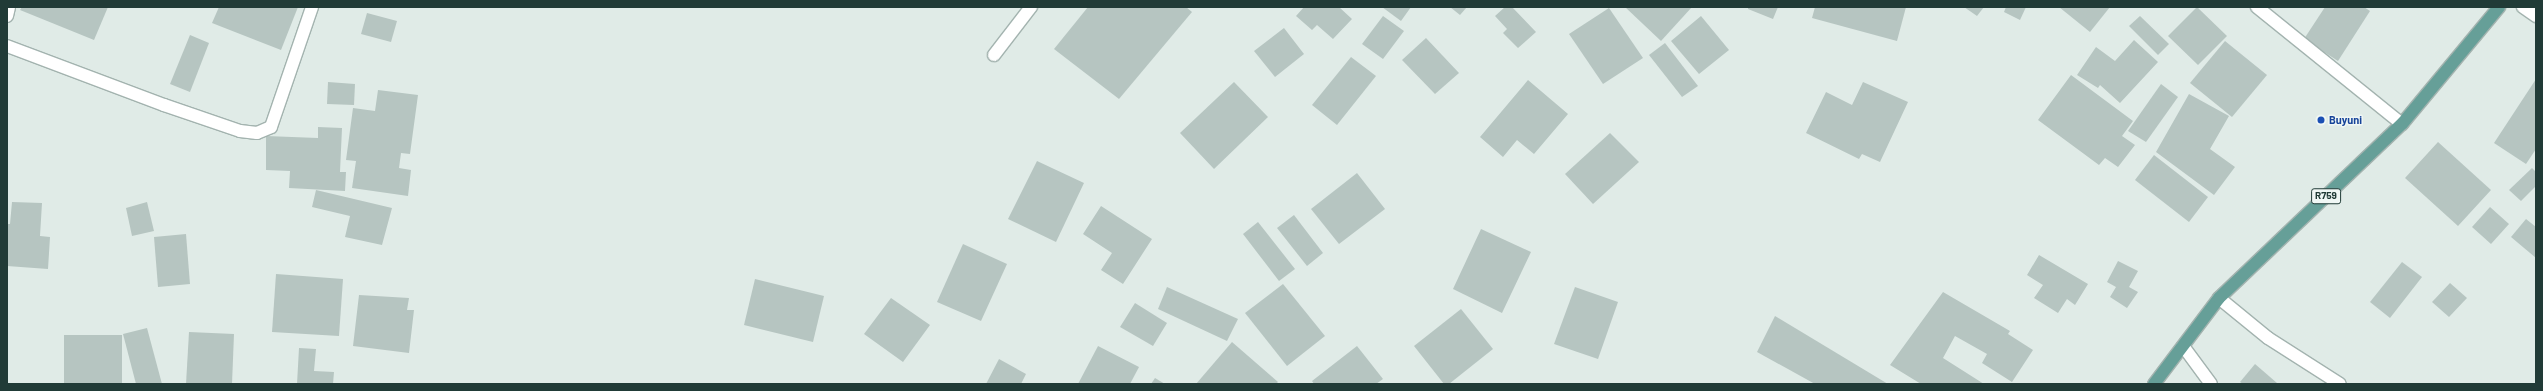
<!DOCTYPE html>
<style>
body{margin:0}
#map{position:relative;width:2543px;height:391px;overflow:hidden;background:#e0ebe7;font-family:Barlow,sans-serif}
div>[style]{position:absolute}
.building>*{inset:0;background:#b6c5c1}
.roads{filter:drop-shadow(1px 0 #a3b3af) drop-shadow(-1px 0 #a3b3af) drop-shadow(0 1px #a3b3af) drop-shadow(0 -1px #a3b3af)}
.street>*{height:12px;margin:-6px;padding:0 6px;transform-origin:6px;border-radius:6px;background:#fff}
.primary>*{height:12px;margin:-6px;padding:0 6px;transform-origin:6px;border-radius:6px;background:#669f98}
.dots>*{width:11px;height:11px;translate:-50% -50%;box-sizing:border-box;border:2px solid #f0f7f5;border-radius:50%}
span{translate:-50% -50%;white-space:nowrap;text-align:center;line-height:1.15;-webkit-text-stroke:3px #f0f7f5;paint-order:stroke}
.shield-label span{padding:1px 3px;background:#f0f7f5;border:1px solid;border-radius:3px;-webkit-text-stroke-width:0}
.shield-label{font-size:10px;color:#213b37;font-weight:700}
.transit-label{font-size:11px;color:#164399;font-weight:700}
.left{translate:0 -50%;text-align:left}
.frame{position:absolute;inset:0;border:8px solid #213b37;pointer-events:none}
</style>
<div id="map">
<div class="building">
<div style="clip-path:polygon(22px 7px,108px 7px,94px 40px,20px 10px)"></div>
<div style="clip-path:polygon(219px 7px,298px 7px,281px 50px,212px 23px)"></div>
<div style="clip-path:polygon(1088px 7px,1186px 7px,1192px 12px,1119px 99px,1054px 49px)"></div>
<div style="clip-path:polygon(1304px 7px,1339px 7px,1352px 19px,1333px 39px,1317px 25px,1312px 30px,1296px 16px)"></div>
<div style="clip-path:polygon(1382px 7px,1411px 7px,1401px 21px)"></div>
<div style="clip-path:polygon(1450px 7px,1467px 7px,1460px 15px)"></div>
<div style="clip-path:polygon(1505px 7px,1512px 7px,1536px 32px,1518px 48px,1503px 33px,1507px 29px,1495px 16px)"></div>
<div style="clip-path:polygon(1625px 7px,1692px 7px,1661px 41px)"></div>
<div style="clip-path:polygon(1748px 7px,1778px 7px,1773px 19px,1748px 9px)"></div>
<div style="clip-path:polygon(1815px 7px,1906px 7px,1897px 41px,1812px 18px)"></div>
<div style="clip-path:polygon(1964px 7px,1984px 7px,1977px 16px)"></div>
<div style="clip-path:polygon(2006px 7px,2026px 7px,2020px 20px,2004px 12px)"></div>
<div style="clip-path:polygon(2059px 7px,2110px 7px,2090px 32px)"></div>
<div style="clip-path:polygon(2197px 7px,2227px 36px,2198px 65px,2168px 36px)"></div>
<div style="clip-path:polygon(2325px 7px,2364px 7px,2370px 11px,2338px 61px,2304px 39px)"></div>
<div style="clip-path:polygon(1609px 8px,1643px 58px,1603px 84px,1569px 34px)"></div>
<div style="clip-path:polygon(367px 13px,397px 21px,391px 42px,361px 34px)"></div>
<div style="clip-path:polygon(1383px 16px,1404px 31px,1383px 59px,1362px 44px)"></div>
<div style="clip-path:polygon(1701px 16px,1729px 50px,1699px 74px,1671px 41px)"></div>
<div style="clip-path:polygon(2140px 16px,2169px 44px,2158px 55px,2129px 26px)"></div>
<div style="clip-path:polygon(1284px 28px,1304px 54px,1275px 77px,1254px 51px)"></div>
<div style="clip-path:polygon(190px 35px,209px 43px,190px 92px,170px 84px)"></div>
<div style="clip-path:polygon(1426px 38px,1459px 73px,1435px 94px,1402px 60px)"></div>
<div style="clip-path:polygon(2134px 40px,2158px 62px,2120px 103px,2100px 85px,2098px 88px,2077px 75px,2096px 47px,2115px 61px)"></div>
<div style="clip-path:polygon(2225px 41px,2267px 75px,2232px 117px,2190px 83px)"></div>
<div style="clip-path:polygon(1665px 43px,1698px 86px,1682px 97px,1649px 55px)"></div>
<div style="clip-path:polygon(1351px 57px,1376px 76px,1337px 125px,1312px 105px)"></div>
<div style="clip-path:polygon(2071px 75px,2133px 121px,2122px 136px,2135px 145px,2118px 167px,2105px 158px,2099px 165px,2038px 120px)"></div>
<div style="clip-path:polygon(2536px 79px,2536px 149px,2526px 164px,2494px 143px)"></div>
<div style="clip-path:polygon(1528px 80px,1568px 114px,1534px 154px,1517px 140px,1503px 157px,1480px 137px)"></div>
<div style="clip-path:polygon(328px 82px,355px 84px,354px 105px,327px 104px)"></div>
<div style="clip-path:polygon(1234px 82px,1268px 117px,1214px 169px,1180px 133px)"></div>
<div style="clip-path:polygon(1863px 82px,1908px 102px,1880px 162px,1862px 154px,1859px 159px,1806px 133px,1826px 92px,1852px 105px)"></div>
<div style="clip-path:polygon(2161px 84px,2178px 97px,2146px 142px,2128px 131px)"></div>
<div style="clip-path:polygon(378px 90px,418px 95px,410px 154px,401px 153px,399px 168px,411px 170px,408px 196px,352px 188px,356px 161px,346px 160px,353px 108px,375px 111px)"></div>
<div style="clip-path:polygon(2189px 94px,2229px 116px,2210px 149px,2235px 167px,2214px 195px,2156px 152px)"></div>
<div style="clip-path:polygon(318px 127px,342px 128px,340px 172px,346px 172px,345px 191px,289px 188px,290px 171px,266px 170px,266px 136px,318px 138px)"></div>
<div style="clip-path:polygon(1610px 133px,1639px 162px,1593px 204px,1565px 174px)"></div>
<div style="clip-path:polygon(2438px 142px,2491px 190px,2458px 226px,2405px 178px)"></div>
<div style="clip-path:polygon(2154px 155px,2208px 197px,2189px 222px,2135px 180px)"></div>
<div style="clip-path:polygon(1037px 161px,1084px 183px,1056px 242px,1008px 219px)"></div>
<div style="clip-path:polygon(2532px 168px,2536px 172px,2536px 186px,2521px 201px,2509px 190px)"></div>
<div style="clip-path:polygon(1357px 173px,1385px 209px,1339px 244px,1311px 209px)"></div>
<div style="clip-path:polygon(316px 190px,392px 208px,382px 245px,345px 237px,350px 216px,312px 207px)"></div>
<div style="clip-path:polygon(12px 202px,42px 203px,40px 236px,50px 237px,48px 269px,7px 266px,7px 224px,10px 224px)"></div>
<div style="clip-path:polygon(147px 202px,154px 231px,132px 236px,126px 208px)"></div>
<div style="clip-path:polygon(1101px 206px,1152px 239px,1123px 284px,1101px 270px,1112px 253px,1083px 234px)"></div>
<div style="clip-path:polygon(2490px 207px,2509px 224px,2491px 244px,2472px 227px)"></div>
<div style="clip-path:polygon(1294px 215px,1323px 253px,1307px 266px,1277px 228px)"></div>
<div style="clip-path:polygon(2526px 219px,2536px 227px,2536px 258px,2511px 237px)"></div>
<div style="clip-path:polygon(1258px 222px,1295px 269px,1279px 281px,1243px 234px)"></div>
<div style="clip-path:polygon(1481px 229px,1531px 252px,1502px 313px,1453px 289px)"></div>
<div style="clip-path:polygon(186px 234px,190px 284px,158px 287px,154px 237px)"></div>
<div style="clip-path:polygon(963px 244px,1007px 264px,981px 321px,937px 302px)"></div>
<div style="clip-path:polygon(2039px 255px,2088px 284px,2075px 305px,2067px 299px,2058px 313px,2034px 298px,2043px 285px,2027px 275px)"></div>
<div style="clip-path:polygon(2118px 261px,2138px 271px,2129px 287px,2138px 292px,2127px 308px,2110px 297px,2116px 287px,2107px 282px)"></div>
<div style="clip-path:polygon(2402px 262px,2422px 277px,2390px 318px,2370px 302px)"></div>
<div style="clip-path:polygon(276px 274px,343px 279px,339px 336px,272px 332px)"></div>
<div style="clip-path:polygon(755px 279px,824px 296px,813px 342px,744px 325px)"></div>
<div style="clip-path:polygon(2450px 283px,2467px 298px,2449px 317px,2432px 302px)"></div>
<div style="clip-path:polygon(1283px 284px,1325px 336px,1287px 366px,1245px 313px)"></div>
<div style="clip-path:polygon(1167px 287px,1238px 319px,1227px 341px,1158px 309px)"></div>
<div style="clip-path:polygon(1575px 287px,1618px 302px,1598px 359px,1554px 344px)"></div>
<div style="clip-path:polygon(1943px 292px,2010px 331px,2008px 334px,2033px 350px,2012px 382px,1982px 363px,1987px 354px,1955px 336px,1943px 358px,1984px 384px,1921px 384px,1890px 365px)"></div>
<div style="clip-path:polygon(359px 295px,409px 298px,407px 310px,414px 310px,409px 353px,353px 346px)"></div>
<div style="clip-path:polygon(891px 298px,930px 325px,903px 362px,864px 334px)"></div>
<div style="clip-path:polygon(1135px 303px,1167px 323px,1153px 346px,1120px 327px)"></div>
<div style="clip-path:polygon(1461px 309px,1493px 349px,1449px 384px,1444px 384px,1414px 346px)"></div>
<div style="clip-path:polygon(1775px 316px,1888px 384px,1815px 384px,1757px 352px)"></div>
<div style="clip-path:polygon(147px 328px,162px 384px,136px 384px,123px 334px)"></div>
<div style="clip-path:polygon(189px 332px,234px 334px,232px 384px,186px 384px)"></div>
<div style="clip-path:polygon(64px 335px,122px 335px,122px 384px,64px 384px)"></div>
<div style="clip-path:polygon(1232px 342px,1278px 382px,1276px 384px,1196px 384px)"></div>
<div style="clip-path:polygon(1098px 346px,1139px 367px,1130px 384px,1078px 384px)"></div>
<div style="clip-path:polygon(1357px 346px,1383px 379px,1376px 384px,1314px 384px,1312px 381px)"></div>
<div style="clip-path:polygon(299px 348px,316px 349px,314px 371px,334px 372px,333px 384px,297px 384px)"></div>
<div style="clip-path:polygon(999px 359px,1026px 374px,1021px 384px,986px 384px)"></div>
<div style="clip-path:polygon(2255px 364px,2277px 383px,2276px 384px,2243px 384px,2240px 382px)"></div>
<div style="clip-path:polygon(1155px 378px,1165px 384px,1151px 384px)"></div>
</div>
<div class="roads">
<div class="street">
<div style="left:2257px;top:7px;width:186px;rotate:38.9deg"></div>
<div style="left:2523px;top:7px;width:16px;rotate:35deg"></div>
<div style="left:7px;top:16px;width:9px;rotate:-77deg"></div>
<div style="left:7px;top:46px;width:168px;rotate:20.6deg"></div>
<div style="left:164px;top:105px;width:80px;rotate:18.9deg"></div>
<div style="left:240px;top:131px;width:17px;rotate:7deg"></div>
<div style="left:257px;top:133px;width:15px;rotate:-23deg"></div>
<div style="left:271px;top:127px;width:127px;rotate:-71.1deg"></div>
<div style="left:994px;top:55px;width:61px;rotate:-52.4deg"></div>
<div style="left:2219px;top:298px;width:63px;rotate:39.2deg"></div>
<div style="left:2268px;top:338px;width:85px;rotate:32.6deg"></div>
<div style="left:2183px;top:346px;width:47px;rotate:53.6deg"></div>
</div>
<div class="primary">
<div style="left:2154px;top:384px;width:108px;rotate:-52.9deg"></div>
<div style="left:2219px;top:298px;width:253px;rotate:-43.6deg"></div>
<div style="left:2402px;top:124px;width:152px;rotate:-50.3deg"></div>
</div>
</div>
<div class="dots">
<div style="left:2321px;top:120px;background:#1a4fb4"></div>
</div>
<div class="shield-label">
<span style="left:2326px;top:196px">R759</span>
</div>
<div class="transit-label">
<span class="left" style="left:2329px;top:120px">Buyuni</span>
</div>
<div class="frame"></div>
</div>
